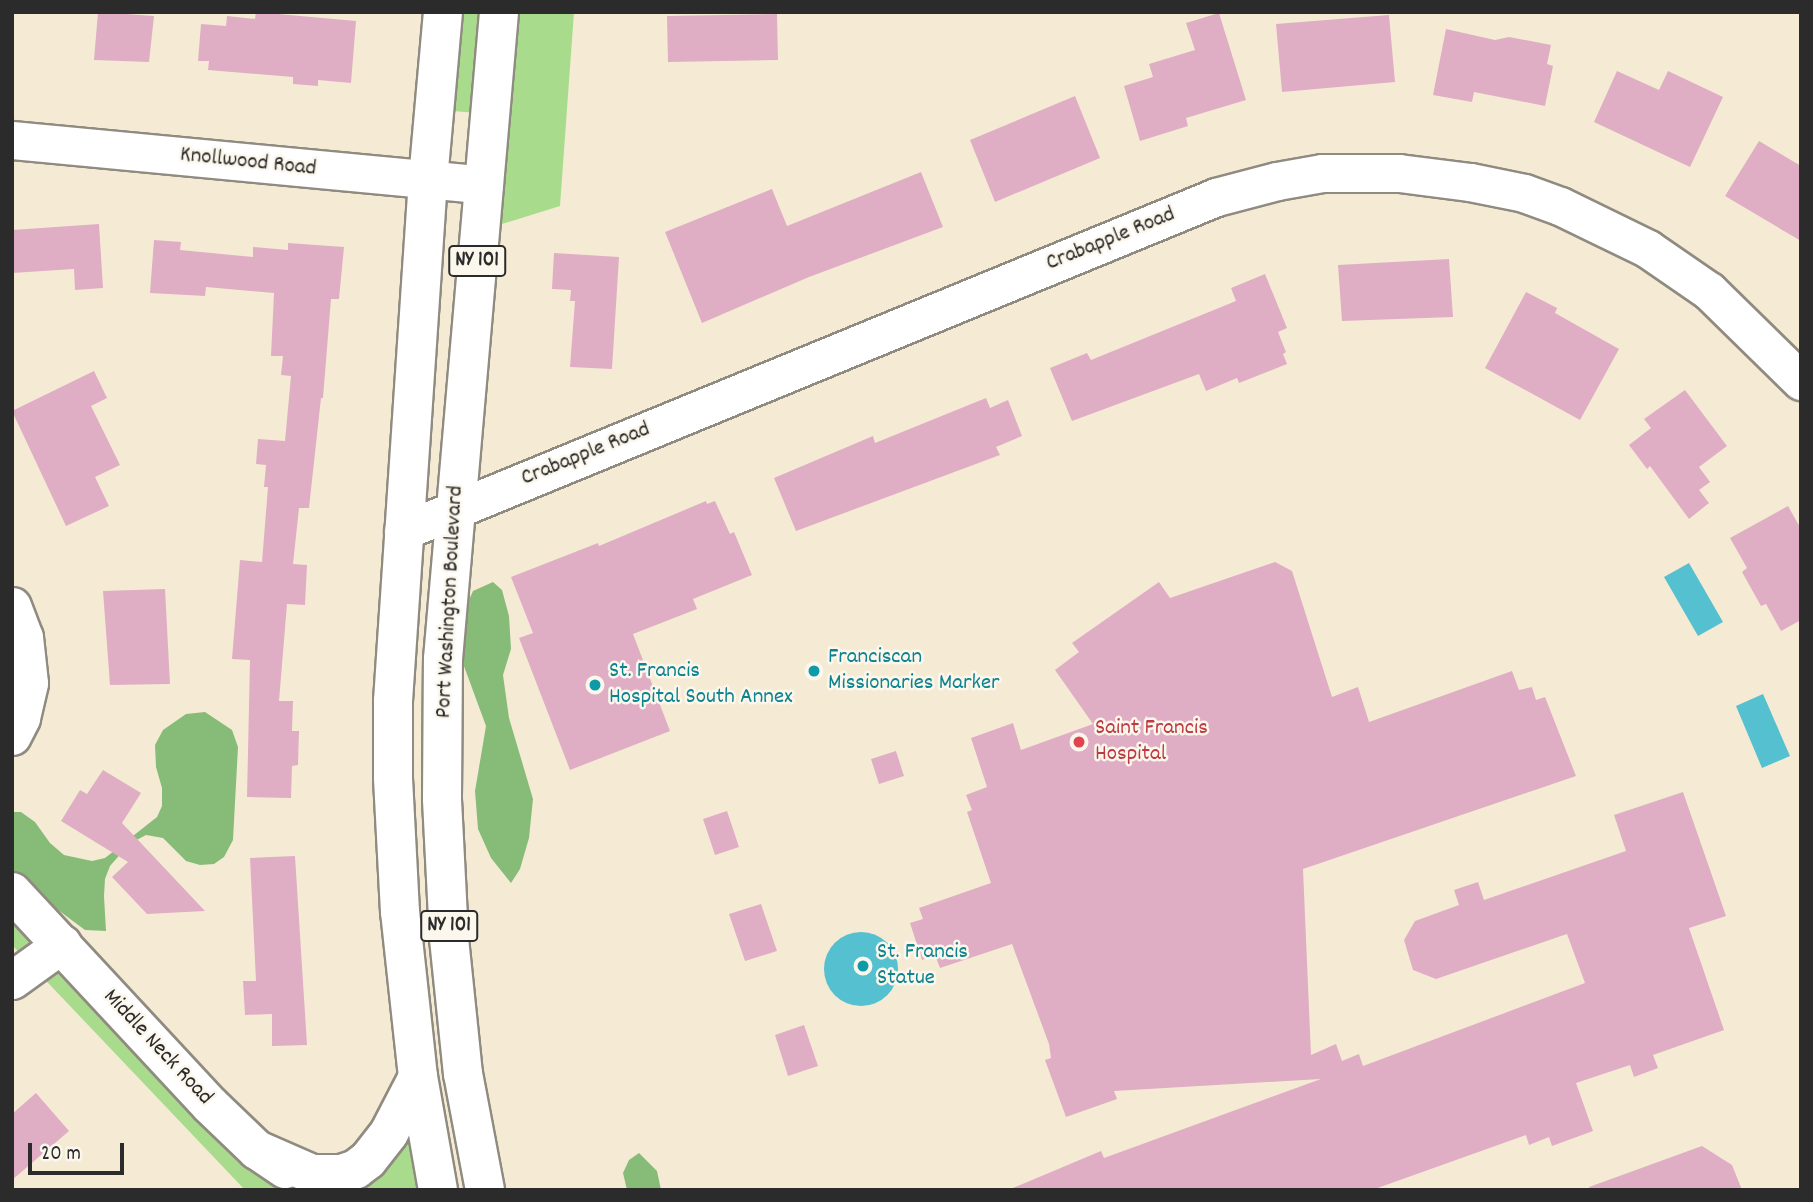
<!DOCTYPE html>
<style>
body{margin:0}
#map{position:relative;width:1813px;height:1202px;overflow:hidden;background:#f5ebd5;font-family:Dekko,sans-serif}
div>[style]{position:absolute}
.green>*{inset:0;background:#a8dc8c}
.forest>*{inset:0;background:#86bc78}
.water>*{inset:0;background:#55c0cf}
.round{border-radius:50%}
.building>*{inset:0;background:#dfaec4}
.roads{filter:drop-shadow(2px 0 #908b80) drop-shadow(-2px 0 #908b80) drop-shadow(0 2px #908b80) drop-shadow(0 -2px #908b80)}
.minor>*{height:37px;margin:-18.5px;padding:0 18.5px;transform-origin:18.5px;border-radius:18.5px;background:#fff}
.secondary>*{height:38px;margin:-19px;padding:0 19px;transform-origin:19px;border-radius:19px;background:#fff}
.primary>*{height:38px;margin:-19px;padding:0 19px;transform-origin:19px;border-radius:19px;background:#fff}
.dots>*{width:19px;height:19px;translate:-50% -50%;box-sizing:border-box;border:4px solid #fbf7ec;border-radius:50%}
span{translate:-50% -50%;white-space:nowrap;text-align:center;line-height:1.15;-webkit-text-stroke:5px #fbf7ec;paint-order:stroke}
.shield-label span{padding:2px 5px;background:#fbf7ec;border:2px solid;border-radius:5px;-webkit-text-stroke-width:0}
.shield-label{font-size:21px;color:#2b2b2b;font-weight:700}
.street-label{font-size:23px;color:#2b2b2b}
.culture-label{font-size:23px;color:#0d838f}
.left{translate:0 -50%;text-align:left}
.health-label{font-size:23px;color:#be3a42}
.frame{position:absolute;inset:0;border:14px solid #2b2b2b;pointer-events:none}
.scale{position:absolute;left:28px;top:1143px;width:96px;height:32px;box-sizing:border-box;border:4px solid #2b2b2b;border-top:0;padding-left:9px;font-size:21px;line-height:24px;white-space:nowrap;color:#2b2b2b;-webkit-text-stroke:5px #fbf7ec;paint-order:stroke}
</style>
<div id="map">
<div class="green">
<div style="clip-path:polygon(461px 12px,485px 12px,476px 113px,453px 111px)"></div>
<div style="clip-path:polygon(505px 12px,574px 12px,560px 206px,486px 229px)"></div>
<div style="clip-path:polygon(12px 922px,22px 924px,210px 1105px,341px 1174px,404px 1107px,438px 1190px,245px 1190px,12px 945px)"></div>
</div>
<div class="forest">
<div style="clip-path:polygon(493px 582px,502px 590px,509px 616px,511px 649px,503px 675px,509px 718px,533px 799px,529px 838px,520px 869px,511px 883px,491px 858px,478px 829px,475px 791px,486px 726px,461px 658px,460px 620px,473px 591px)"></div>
<div style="clip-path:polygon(205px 712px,232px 730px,238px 747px,233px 840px,224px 857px,214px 864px,200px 865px,186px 861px,163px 838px,146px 835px,129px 844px,110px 866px,105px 879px,104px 896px,106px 931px,85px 930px,50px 904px,22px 924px,12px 923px,12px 812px,21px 812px,35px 822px,50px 843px,64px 855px,92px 861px,105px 858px,157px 817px,162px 806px,162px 788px,156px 767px,155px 745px,163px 730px,186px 714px)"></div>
<div style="clip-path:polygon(639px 1153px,657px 1171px,661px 1190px,627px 1190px,623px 1173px,629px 1160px)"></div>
</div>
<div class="water">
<div style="clip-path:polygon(1689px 563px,1723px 622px,1698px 636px,1664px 577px)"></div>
<div style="clip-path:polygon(1763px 694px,1790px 756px,1762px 768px,1736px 706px)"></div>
<div class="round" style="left:824px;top:932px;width:74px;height:74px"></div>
</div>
<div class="building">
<div style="clip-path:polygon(98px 12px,154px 16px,149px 62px,94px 60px)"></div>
<div style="clip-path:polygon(256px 12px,356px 21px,351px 83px,318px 80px,318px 86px,293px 84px,293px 77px,208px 70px,209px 61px,198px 61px,201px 24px,226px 26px,227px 16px,255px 19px)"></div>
<div style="clip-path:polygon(1219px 13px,1246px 100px,1186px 118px,1188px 126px,1140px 141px,1124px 86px,1153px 77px,1149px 64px,1195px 50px,1186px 23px)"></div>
<div style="clip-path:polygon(777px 14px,778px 60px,668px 62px,667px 16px)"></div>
<div style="clip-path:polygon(1389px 15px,1395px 82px,1282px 92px,1276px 24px)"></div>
<div style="clip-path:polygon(1446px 29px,1495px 40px,1509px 37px,1551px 45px,1547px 64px,1553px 66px,1545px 106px,1474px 92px,1472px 102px,1433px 95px)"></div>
<div style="clip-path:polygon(1617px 71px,1659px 90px,1668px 71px,1723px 97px,1690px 167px,1594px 122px)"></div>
<div style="clip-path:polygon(1075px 96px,1100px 158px,995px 202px,970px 140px)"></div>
<div style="clip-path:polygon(1759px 141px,1801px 166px,1801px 241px,1725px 196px)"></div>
<div style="clip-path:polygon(921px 172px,943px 227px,809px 277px,702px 323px,665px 232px,772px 189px,787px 226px)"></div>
<div style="clip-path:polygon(99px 224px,103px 288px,75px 290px,74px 269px,12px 273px,12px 230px)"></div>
<div style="clip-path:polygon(154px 240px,181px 242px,180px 250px,253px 257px,253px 247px,288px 250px,288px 243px,344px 247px,339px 299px,331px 299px,323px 398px,321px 398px,309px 508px,299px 508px,293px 564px,307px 565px,305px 605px,287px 604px,279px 701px,293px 701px,292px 731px,299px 731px,298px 765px,292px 766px,291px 798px,247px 797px,250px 660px,232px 659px,240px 560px,262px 562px,268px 487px,264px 487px,266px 465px,256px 464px,258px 439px,285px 441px,291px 376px,281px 375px,283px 356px,271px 356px,274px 293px,206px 287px,205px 296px,150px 293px)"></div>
<div style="clip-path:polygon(554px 253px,619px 257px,612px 369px,570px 367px,575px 301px,570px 301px,571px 290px,552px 289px)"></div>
<div style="clip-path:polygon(1449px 259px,1453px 317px,1342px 321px,1338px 265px)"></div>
<div style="clip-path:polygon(1265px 274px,1287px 328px,1278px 332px,1286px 352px,1283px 354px,1287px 364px,1239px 383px,1237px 378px,1206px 391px,1199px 374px,1072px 421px,1050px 368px,1087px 353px,1091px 360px,1236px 301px,1231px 288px)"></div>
<div style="clip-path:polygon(1526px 292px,1557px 308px,1555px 313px,1619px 349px,1580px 420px,1485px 368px)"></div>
<div style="clip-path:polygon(94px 371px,107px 398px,91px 406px,120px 465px,95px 477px,109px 506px,66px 526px,12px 411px)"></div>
<div style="clip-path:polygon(1685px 390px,1727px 446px,1699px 467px,1710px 482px,1699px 490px,1709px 503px,1689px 519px,1650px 466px,1647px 469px,1629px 445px,1651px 428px,1644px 419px)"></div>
<div style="clip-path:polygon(986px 398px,990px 408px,1008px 400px,1022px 436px,996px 447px,1000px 455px,796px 531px,774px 478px,873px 436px,875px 443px)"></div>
<div style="clip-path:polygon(706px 501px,707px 504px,715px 501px,730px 534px,734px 532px,752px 575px,693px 599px,697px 609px,633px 634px,670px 731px,570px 770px,519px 638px,533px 633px,511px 577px,598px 543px,599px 546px)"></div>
<div style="clip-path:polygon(1788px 506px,1801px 529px,1801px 620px,1781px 631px,1766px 604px,1761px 606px,1742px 572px,1747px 568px,1730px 538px)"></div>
<div style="clip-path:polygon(1275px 562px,1292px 571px,1332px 697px,1358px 687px,1369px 722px,1512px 671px,1519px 690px,1532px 687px,1536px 700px,1545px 697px,1576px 776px,1303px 869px,1311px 1055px,1336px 1044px,1342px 1061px,1359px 1054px,1363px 1066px,1585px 983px,1567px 934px,1436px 979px,1413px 970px,1404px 940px,1415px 921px,1459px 905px,1454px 890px,1478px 882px,1484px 900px,1626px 851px,1614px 815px,1683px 792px,1726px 916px,1689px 928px,1724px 1030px,1653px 1055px,1658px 1068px,1634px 1077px,1630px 1065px,1576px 1083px,1593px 1131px,1552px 1146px,1549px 1137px,1529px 1145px,1526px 1135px,1372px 1190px,1008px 1190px,1101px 1151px,1104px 1158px,1321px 1079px,1114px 1091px,1117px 1099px,1066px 1117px,1045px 1060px,1051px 1058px,1049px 1044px,1012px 944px,940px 968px,935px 955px,922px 960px,910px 923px,923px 919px,919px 908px,991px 883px,967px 812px,972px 810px,966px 795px,987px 787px,971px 738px,1013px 723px,1021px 750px,1093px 724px,1055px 670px,1079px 652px,1072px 643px,1159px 582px,1170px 598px)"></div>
<div style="clip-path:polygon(165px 589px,170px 684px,110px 685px,103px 591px)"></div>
<div style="clip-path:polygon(896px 751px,904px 776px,879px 784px,871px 759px)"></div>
<div style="clip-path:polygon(103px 770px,141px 793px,122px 823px,205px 911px,147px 914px,112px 877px,128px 862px,61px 821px,80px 790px,87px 794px)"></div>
<div style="clip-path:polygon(727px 811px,739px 847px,715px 855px,703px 819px)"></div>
<div style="clip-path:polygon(295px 856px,307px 1045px,272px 1046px,272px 1014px,245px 1015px,243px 981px,256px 981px,250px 858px)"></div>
<div style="clip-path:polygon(761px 904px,777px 951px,745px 961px,729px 914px)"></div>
<div style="clip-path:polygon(804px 1025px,818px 1066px,788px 1076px,775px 1035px)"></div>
<div style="clip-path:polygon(36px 1093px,69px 1131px,12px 1180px,12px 1114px)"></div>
<div style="clip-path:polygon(1702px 1146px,1732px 1165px,1742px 1190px,1590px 1190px,1589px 1187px)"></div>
</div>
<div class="roads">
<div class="minor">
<div style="left:12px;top:140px;width:474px;rotate:5.4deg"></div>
<div style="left:403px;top:531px;width:879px;rotate:-22.33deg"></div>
<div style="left:1216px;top:197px;width:63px;rotate:-14.7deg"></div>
<div style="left:1277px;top:181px;width:46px;rotate:-10.1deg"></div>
<div style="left:1322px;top:173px;width:77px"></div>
<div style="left:1399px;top:173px;width:72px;rotate:7.2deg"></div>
<div style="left:1470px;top:182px;width:55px;rotate:11.5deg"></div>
<div style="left:1524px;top:193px;width:38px;rotate:20deg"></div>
<div style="left:1560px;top:206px;width:98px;rotate:26deg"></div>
<div style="left:1648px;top:249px;width:74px;rotate:34.5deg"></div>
<div style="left:1709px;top:291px;width:129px;rotate:44.4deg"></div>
<div style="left:12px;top:606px;width:33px;rotate:69deg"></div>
<div style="left:24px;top:637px;width:46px;rotate:83.8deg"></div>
<div style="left:29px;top:683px;width:36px;rotate:103deg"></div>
<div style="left:21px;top:718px;width:20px;rotate:117deg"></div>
<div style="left:12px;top:980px;width:62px;rotate:-35.8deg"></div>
</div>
<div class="secondary">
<div style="left:12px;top:892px;width:291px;rotate:47.1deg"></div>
<div style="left:210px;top:1105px;width:65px;rotate:43.8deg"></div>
<div style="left:257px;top:1150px;width:34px;rotate:34deg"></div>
</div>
<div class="primary">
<div style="left:257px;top:1150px;width:60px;rotate:23.6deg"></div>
<div style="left:312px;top:1174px;width:29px"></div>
<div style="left:341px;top:1174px;width:16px;rotate:-18deg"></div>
<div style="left:356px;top:1169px;width:15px;rotate:-37deg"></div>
<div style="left:368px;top:1160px;width:34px;rotate:-52deg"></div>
<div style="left:389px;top:1133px;width:63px;rotate:-62.6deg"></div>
<div style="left:438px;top:1190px;width:115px;rotate:-100deg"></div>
<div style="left:418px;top:1077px;width:166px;rotate:-96.2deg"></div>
<div style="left:400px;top:912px;width:135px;rotate:-93deg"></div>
<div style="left:393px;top:777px;width:76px;rotate:-90deg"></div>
<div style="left:393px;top:701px;width:522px;rotate:-86.16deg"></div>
<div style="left:428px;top:180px;width:169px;rotate:-84.9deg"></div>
<div style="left:485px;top:1190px;width:118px;rotate:-100.7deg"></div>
<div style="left:463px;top:1074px;width:137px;rotate:-95.9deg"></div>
<div style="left:449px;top:938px;width:140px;rotate:-92.9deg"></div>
<div style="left:442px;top:798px;width:139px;rotate:-89.6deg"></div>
<div style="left:443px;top:659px;width:649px;rotate:-85.05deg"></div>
</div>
</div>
<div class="dots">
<div style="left:814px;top:671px;background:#0f9aa8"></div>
<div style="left:595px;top:685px;background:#0f9aa8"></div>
<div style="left:1079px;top:742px;background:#e0444e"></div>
<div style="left:863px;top:966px;background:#0f9aa8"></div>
</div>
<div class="shield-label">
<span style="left:477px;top:261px">NY 101</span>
<span style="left:449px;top:926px">NY 101</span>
</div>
<div class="street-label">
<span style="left:248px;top:163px;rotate:6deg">Knollwood Road</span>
<span style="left:1111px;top:240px;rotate:-22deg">Crabapple Road</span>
<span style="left:586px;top:455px;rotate:-22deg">Crabapple Road</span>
<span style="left:451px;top:602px;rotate:-87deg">Port Washington Boulevard</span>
<span style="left:157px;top:1048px;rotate:47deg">Middle Neck Road</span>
</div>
<div class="culture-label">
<span class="left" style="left:828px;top:671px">Franciscan<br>Missionaries Marker</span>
<span class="left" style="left:609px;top:685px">St. Francis<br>Hospital South Annex</span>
<span class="left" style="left:877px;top:966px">St. Francis<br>Statue</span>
</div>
<div class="health-label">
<span class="left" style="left:1095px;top:742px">Saint Francis<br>Hospital</span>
</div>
<div class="frame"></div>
<div class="scale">20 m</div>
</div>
